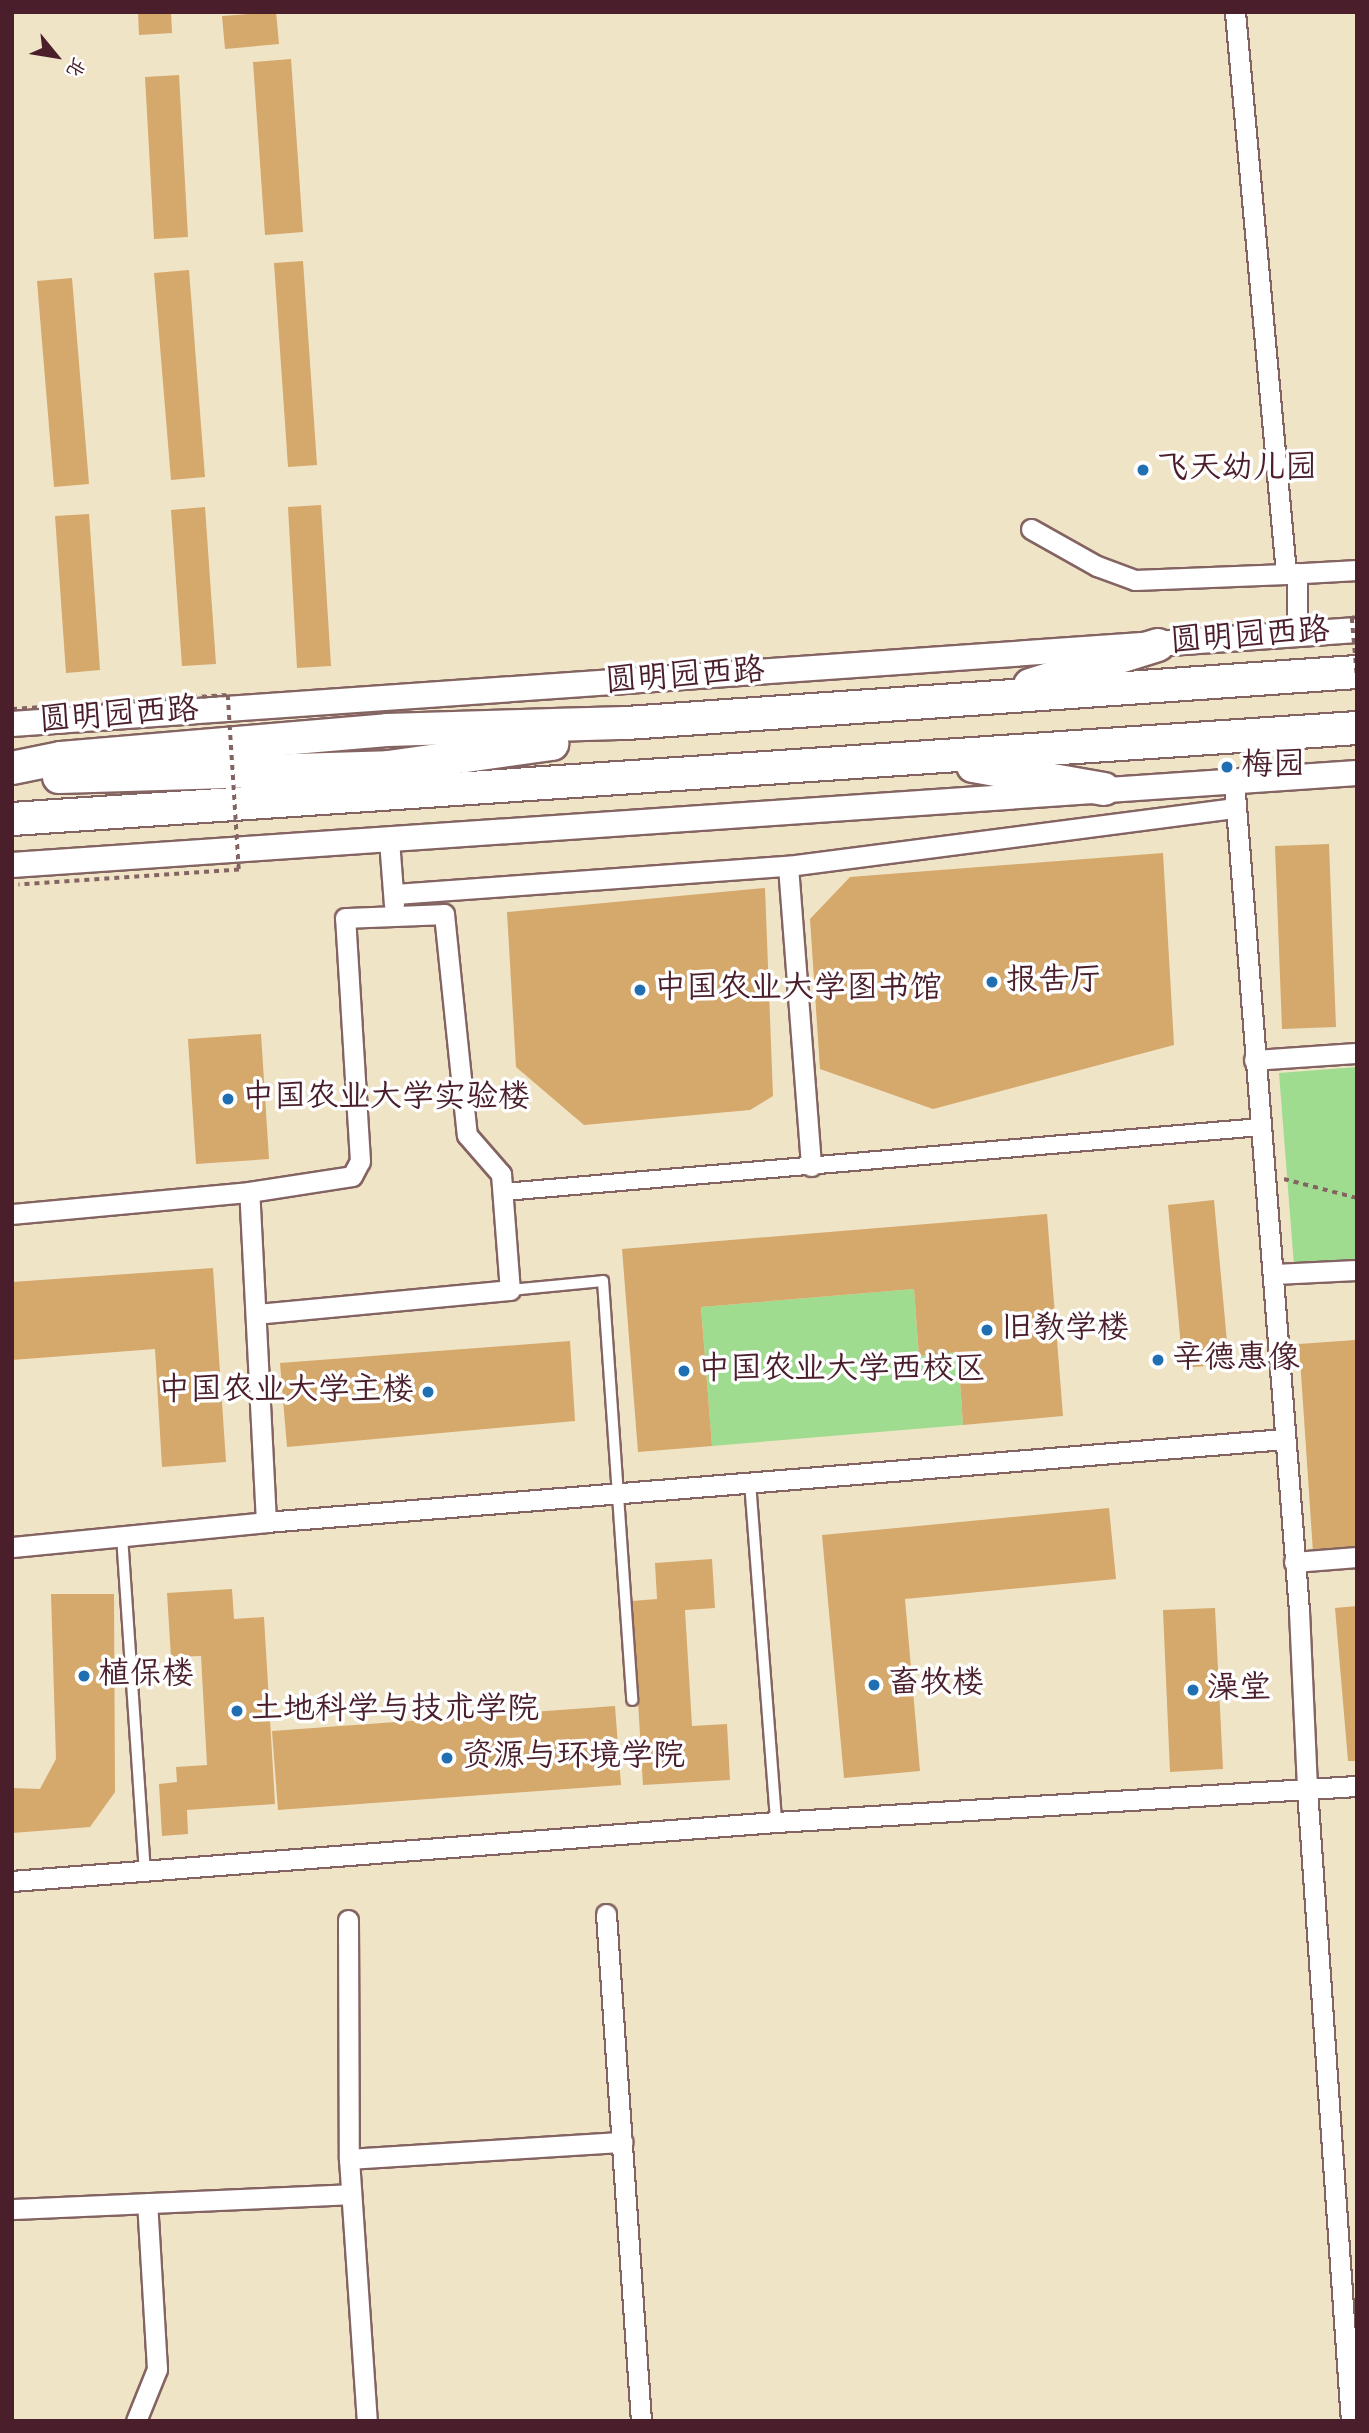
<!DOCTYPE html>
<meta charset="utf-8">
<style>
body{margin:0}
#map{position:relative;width:1369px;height:2433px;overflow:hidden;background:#f0e4c7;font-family:"Indie Flower","LXGW WenKai TC",sans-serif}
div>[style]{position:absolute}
.green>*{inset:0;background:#a0dc8f}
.building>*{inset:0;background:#d5a86c}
.path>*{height:3.5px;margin-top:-1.75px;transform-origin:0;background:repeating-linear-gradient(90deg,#846462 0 5px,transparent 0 10px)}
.roads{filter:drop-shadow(2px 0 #846462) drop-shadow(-2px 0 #846462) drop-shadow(0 2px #846462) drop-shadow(0 -2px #846462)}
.service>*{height:10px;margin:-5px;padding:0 5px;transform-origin:5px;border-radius:5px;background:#fff}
.pedestrian>*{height:16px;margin:-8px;padding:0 8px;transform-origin:8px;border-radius:8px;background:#fff}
.minor>*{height:19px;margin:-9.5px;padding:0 9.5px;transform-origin:9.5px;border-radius:9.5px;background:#fff}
.tertiary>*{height:24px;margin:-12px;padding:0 12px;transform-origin:12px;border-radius:12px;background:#fff}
.primary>*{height:32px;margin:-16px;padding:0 16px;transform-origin:16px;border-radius:16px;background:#fff}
.path-bridge>*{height:3.5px;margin-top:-1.75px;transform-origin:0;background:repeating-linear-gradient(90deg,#846462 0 5px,transparent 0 10px)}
.dots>*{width:19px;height:19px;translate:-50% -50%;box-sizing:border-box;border:4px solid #fff;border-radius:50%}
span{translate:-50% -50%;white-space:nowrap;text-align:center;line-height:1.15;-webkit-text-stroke:7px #fff;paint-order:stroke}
.poi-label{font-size:32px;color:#4a1f2b}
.left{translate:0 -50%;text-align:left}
.right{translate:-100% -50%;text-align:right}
.street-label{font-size:32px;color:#4a1f2b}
.frame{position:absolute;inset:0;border:14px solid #4a1f2b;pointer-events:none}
.north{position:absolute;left:21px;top:21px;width:70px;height:70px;-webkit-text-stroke:5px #fff;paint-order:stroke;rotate:120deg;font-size:19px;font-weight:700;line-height:28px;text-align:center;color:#4a1f2b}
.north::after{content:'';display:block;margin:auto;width:24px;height:32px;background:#4a1f2b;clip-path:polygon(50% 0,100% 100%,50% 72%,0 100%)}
</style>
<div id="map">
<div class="green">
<div style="clip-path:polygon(1357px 1067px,1357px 1261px,1294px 1266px,1279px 1073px)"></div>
<div style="clip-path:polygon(914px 1289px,919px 1356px,958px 1352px,963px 1425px,712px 1446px,701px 1307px)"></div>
</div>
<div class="building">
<div style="clip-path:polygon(138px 12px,171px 12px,172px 33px,139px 35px)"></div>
<div style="clip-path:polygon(276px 12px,279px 44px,225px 49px,222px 16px)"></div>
<div style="clip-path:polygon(291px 59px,303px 232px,265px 235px,253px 62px)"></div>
<div style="clip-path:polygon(179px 75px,188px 237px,154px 239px,145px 77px)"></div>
<div style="clip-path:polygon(303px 261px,317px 465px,288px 467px,274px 263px)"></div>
<div style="clip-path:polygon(189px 270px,205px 477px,171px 480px,154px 273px)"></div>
<div style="clip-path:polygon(72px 278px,89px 484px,54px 487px,37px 281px)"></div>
<div style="clip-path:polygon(321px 505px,331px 666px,297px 668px,288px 507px)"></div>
<div style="clip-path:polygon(205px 507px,216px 664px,182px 666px,171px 510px)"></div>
<div style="clip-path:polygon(89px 514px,100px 670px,66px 673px,55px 516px)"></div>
<div style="clip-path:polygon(1329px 844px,1336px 1027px,1282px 1029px,1275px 846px)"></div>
<div style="clip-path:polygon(1163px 853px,1174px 1045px,933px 1109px,820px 1069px,810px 919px,850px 877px)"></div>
<div style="clip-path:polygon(765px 888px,773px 1096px,750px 1110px,584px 1125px,516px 1067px,507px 912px)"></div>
<div style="clip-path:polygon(261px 1034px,269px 1159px,196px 1164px,188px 1039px)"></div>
<div style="clip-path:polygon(1214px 1200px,1229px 1364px,1183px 1368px,1168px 1205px)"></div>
<div style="clip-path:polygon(1047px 1214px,1063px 1416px,963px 1425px,958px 1352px,919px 1356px,914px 1289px,701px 1307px,712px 1446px,638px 1452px,622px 1249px)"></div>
<div style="clip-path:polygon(213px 1268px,226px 1462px,162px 1467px,155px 1349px,12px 1360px,12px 1282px)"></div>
<div style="clip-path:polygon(1355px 1340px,1357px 1549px,1313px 1552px,1299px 1344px)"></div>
<div style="clip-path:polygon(570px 1341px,575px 1421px,287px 1447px,280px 1363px)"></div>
<div style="clip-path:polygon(1109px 1508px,1116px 1579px,905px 1599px,920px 1771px,844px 1778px,822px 1535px)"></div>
<div style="clip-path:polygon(712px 1559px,715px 1608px,685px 1610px,692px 1726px,727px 1724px,730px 1780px,643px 1785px,632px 1601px,657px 1599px,655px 1563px)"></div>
<div style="clip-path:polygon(232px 1589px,234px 1619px,264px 1617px,275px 1804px,187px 1810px,188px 1834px,162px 1836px,159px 1784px,177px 1782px,176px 1767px,207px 1765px,201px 1656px,171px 1657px,167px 1593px)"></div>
<div style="clip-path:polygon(51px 1594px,114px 1594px,115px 1792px,90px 1827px,12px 1833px,12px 1788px,40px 1789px,56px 1759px)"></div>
<div style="clip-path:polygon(1357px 1606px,1357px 1761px,1348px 1761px,1335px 1608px)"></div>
<div style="clip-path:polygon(1215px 1608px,1223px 1769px,1170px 1772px,1163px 1610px)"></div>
<div style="clip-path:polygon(615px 1706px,621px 1785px,278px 1810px,272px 1731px)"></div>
</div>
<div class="path">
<div style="left:1284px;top:1179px;width:75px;rotate:14.6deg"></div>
</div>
<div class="roads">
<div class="service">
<div style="left:510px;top:1290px;width:93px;rotate:-5.5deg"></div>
<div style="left:603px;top:1281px;width:420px;rotate:86deg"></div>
<div style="left:750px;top:1482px;width:341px;rotate:85.6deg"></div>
<div style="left:122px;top:1536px;width:338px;rotate:86.1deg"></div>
</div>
<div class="pedestrian">
<div style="left:504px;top:1192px;width:759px;rotate:-4.91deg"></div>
</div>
<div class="minor">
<div style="left:1235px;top:12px;width:564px;rotate:84.81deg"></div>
<div style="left:1286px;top:574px;width:71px;rotate:-3.2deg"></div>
<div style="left:1031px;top:529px;width:76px;rotate:29.3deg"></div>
<div style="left:1097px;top:566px;width:40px;rotate:20.2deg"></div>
<div style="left:1135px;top:580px;width:151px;rotate:-2.3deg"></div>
<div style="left:1297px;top:635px;width:62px;rotate:-90deg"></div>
<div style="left:1234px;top:781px;width:833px;rotate:85.52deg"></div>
<div style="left:1299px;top:1611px;width:178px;rotate:87.4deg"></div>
<div style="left:1307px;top:1789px;width:634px;rotate:86.02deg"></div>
<div style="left:389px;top:840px;width:65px;rotate:85.6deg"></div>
<div style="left:788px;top:866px;width:301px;rotate:85.6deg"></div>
<div style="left:394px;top:894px;width:395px;rotate:-4.1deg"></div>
<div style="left:788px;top:866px;width:451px;rotate:-7.4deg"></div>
<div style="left:1254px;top:1060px;width:103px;rotate:-3.9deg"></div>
<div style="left:12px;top:1214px;width:238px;rotate:-5.3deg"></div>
<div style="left:1274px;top:1274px;width:83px;rotate:-2.8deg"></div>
<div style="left:266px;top:1522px;width:1022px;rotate:-4.66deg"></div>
<div style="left:12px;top:1547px;width:255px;rotate:-5.6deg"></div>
<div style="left:266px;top:1522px;width:330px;rotate:-92.9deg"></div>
<div style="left:249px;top:1192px;width:104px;rotate:-8.8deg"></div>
<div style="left:352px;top:1176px;width:17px;rotate:-62deg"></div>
<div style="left:360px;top:1161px;width:243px;rotate:-93.5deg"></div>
<div style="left:345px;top:918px;width:99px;rotate:-2.3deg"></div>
<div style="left:444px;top:914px;width:222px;rotate:84.1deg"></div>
<div style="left:467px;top:1135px;width:52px;rotate:48.9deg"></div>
<div style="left:501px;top:1174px;width:116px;rotate:85.6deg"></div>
<div style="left:510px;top:1290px;width:255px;rotate:174.6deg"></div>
<div style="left:1294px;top:1562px;width:63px;rotate:-4.5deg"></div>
<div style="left:12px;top:1881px;width:766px;rotate:-4.42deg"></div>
<div style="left:776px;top:1822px;width:582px;rotate:-3.55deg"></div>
<div style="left:606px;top:1914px;width:508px;rotate:86.05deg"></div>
<div style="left:348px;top:1920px;width:239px;rotate:89.8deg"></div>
<div style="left:349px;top:2159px;width:263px;rotate:86.1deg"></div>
<div style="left:349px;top:2159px;width:274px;rotate:-3.6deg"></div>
<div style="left:12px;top:2209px;width:339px;rotate:-2.5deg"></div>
<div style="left:136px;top:2421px;width:56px;rotate:-68deg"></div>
<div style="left:157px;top:2369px;width:166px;rotate:-93.4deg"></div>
</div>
<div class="tertiary">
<div style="left:12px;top:724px;width:1348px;rotate:-4deg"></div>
<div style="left:12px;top:865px;width:1348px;rotate:-3.91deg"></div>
</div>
<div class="primary">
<div style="left:1030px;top:685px;width:134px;rotate:-17.4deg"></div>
<div style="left:973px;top:766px;width:133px;rotate:10deg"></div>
<div style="left:12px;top:768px;width:50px;rotate:-11.5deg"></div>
<div style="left:61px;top:758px;width:327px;rotate:-4.9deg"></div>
<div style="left:387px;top:730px;width:240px;rotate:-1.7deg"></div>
<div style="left:627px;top:723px;width:732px;rotate:-4deg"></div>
<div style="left:59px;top:777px;width:329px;rotate:-1.7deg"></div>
<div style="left:388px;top:767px;width:166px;rotate:-8deg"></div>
<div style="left:12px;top:819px;width:1348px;rotate:-3.87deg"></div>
</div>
</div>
<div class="path-bridge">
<div style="left:1357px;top:618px;width:5px;rotate:180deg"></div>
<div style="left:1352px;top:618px;width:57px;rotate:85deg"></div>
<div style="left:12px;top:709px;width:216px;rotate:-3.7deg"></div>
<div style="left:228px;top:695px;width:175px;rotate:86.4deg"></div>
<div style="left:239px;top:870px;width:221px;rotate:176.1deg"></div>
</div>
<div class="dots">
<div style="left:1143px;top:470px;background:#1f6fb2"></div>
<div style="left:1227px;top:767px;background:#1f6fb2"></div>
<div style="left:992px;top:982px;background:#1f6fb2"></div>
<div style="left:640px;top:990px;background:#1f6fb2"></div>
<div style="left:228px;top:1099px;background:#1f6fb2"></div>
<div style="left:987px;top:1330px;background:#1f6fb2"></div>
<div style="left:1158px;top:1360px;background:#1f6fb2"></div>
<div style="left:684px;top:1371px;background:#1f6fb2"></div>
<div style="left:428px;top:1392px;background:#1f6fb2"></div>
<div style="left:84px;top:1676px;background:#1f6fb2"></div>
<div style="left:874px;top:1685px;background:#1f6fb2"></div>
<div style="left:1193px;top:1690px;background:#1f6fb2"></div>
<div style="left:237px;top:1711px;background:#1f6fb2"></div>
<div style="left:447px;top:1758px;background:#1f6fb2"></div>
</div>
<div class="poi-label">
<span class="left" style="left:1157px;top:470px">飞天幼儿园</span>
<span class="left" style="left:1241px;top:767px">梅园</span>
<span class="left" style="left:1006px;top:982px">报告厅</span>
<span class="left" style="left:654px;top:990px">中国农业大学图书馆</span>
<span class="left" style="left:242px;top:1099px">中国农业大学实验楼</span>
<span class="left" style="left:1001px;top:1330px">旧教学楼</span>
<span class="left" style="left:1172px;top:1360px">辛德惠像</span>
<span class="left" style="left:698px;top:1371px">中国农业大学西校区</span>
<span class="right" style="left:414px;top:1392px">中国农业大学主楼</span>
<span class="left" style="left:98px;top:1676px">植保楼</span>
<span class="left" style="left:888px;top:1685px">畜牧楼</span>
<span class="left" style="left:1207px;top:1690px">澡堂</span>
<span class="left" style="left:251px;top:1711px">土地科学与技术学院</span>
<span class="left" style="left:461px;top:1758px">资源与环境学院</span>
</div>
<div class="street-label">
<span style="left:1250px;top:638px;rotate:-4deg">圆明园西路</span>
<span style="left:685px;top:678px;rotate:-4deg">圆明园西路</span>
<span style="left:119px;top:717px;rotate:-4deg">圆明园西路</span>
</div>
<div class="frame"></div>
<div class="north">北</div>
</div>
